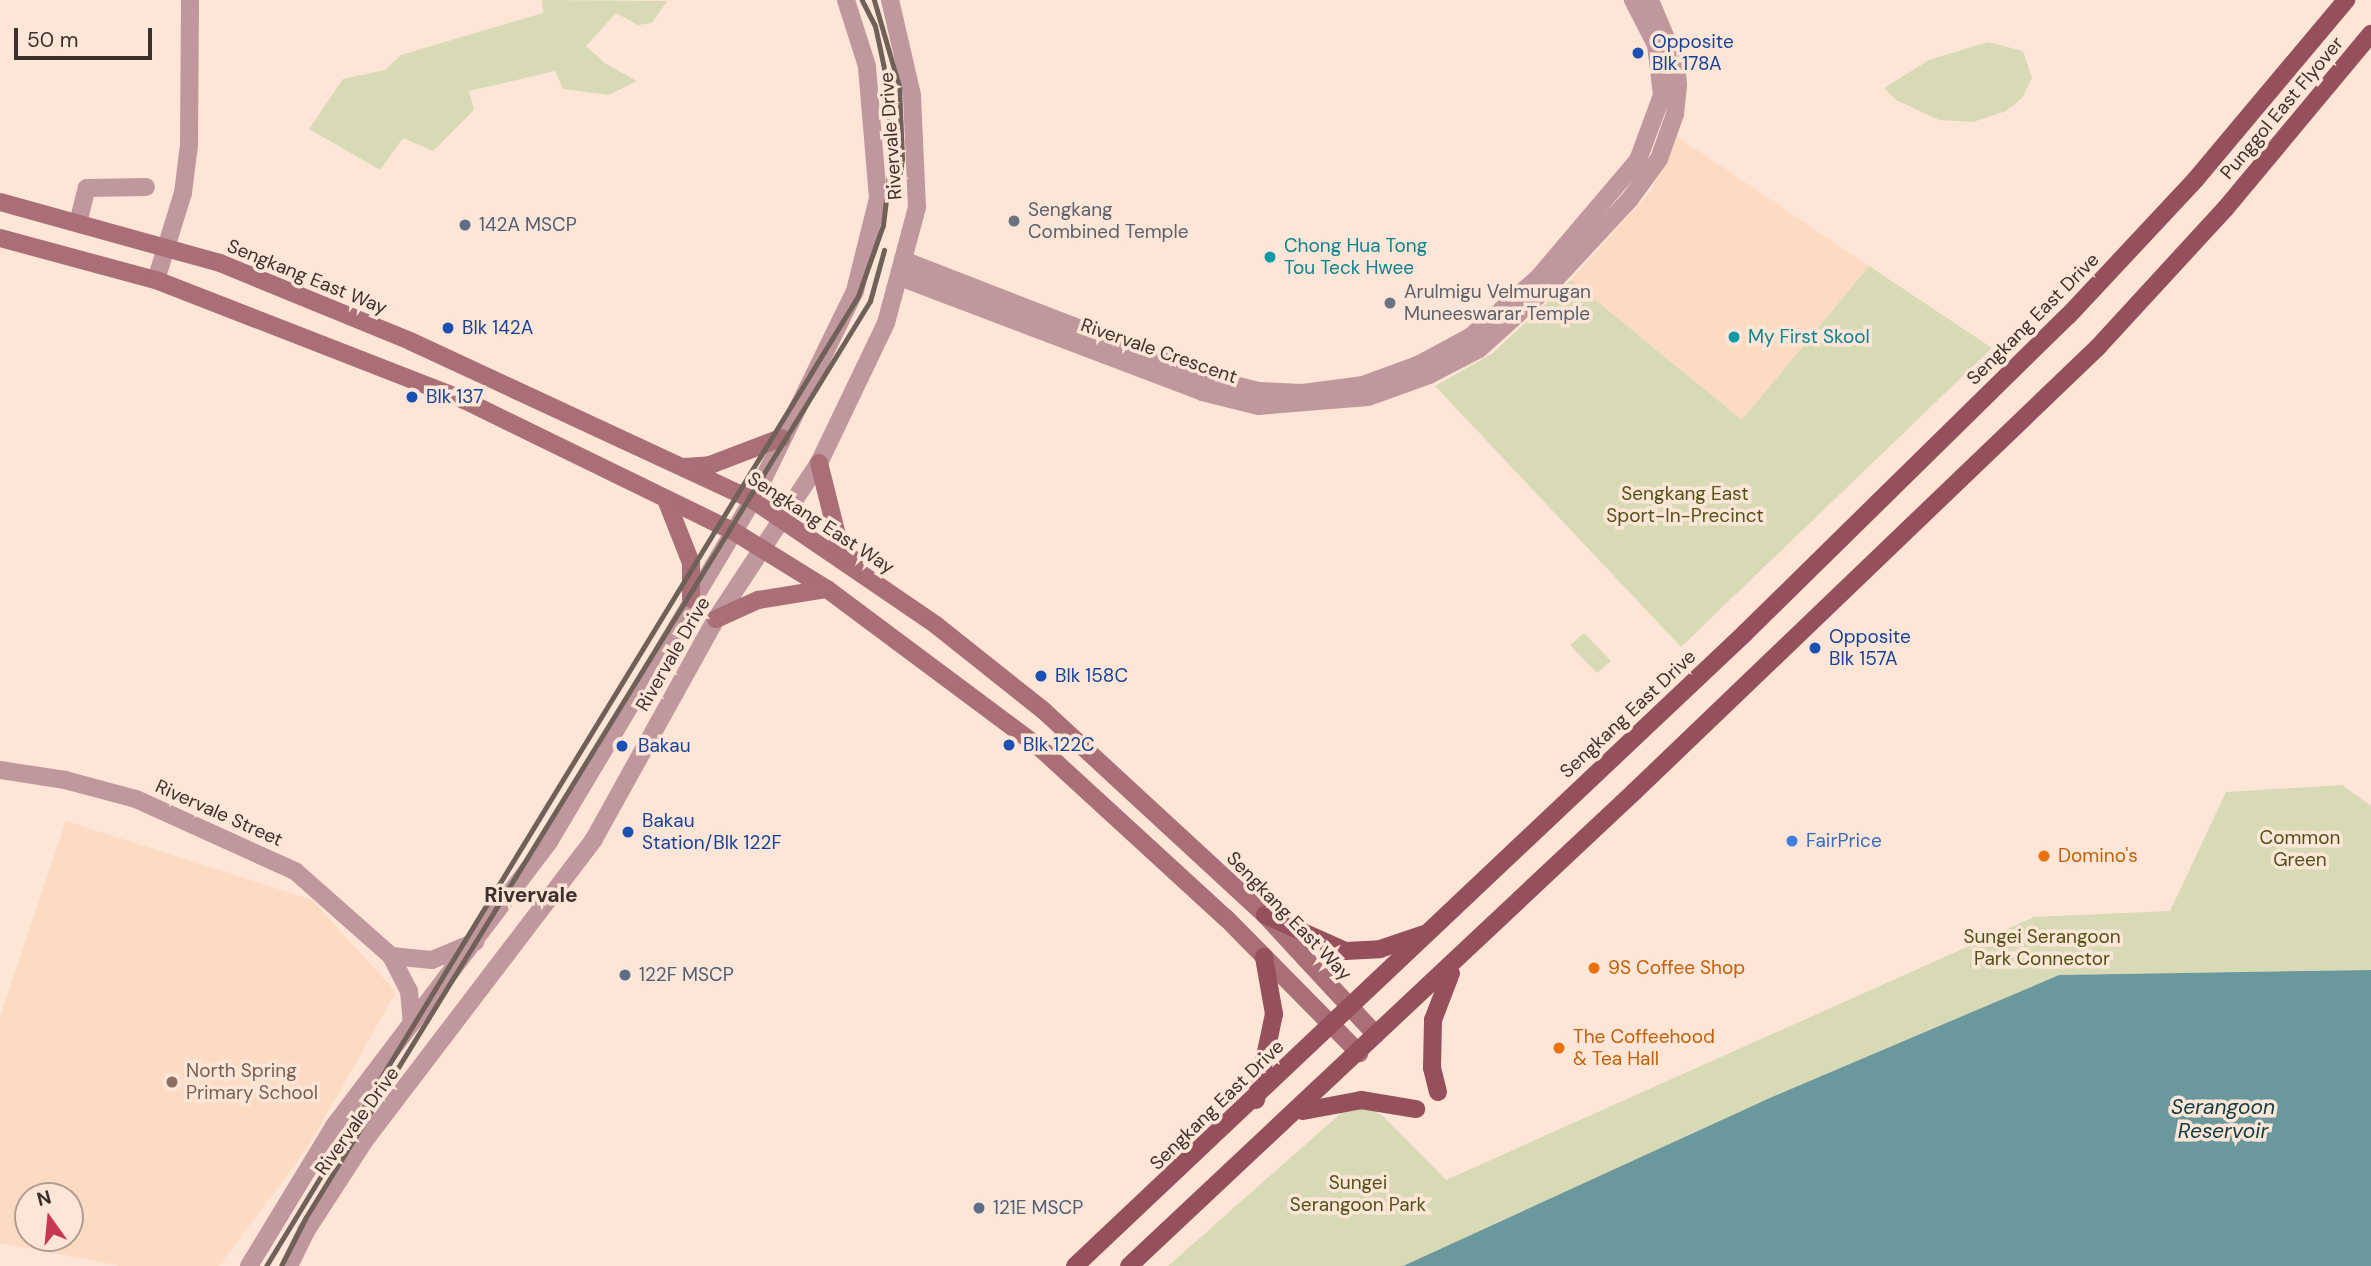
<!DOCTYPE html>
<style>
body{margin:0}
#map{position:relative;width:2371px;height:1266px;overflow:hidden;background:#fde6d7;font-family:"DM Sans",sans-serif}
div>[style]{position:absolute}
.built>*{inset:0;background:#fddac2}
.green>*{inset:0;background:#d8dab6}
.water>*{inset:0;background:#6a989d}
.minor>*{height:18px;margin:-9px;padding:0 9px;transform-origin:9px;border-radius:9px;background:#c0979c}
.tertiary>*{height:18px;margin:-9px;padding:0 9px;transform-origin:9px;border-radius:9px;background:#c0979c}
.secondary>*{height:18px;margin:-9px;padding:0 9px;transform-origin:9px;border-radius:9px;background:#a96e76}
.primary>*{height:18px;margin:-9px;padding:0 9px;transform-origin:9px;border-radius:9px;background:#96505b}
.rail>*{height:5px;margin:-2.5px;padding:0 2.5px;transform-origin:2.5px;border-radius:2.5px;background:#706158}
.dots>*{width:19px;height:19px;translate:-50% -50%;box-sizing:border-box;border:4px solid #fde6d7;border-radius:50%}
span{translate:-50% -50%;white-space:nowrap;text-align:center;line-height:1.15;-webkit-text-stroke:7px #fde6d7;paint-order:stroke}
.transit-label{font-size:19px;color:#164399}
.left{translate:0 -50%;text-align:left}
.street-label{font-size:19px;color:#3c312a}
.worship-label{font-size:19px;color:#5b616d}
.service-label{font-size:19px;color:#4e5e75}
.culture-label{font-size:19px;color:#0d838f}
.park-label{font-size:19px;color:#515216}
.shop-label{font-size:19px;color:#366cbe}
.food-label{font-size:19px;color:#c56008}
.education-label{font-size:19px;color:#785e54}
.neighbourhood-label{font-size:21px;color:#3c312a;font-weight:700}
.water-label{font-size:21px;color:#0e3b40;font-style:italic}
.north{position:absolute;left:14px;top:1182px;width:70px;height:70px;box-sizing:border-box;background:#fde6d7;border:2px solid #b09e92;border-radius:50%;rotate:345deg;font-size:19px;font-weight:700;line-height:28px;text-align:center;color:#3c312a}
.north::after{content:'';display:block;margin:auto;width:24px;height:32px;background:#c83854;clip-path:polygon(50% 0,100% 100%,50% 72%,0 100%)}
.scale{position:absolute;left:14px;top:28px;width:138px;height:32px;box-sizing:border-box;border:4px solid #3c312a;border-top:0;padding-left:9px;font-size:21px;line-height:24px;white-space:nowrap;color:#3c312a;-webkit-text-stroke:5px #fde6d7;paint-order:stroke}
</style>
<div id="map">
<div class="built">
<div style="clip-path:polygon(1676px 136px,1869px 266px,1742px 420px,1571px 280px,1651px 191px)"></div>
<div style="clip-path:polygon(evenodd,66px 821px,312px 900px,396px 992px,308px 1147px,219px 1266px,121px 1266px,0 1243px,0 1017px,66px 821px,70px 1196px,70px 1238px,28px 1238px,28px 1196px,70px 1196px)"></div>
</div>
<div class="green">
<div style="clip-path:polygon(542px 0,667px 1px,652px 23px,638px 25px,616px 13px,586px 46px,606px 64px,637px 81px,609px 95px,563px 89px,555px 71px,469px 91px,474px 110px,433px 151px,403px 138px,380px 170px,309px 129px,343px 79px,385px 70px,401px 55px,543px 13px)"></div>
<div style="clip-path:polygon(1988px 42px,2023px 51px,2032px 78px,2022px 98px,2006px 111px,1973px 122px,1939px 120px,1896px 100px,1884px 88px,1929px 60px)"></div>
<div style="clip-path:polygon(1869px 266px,1992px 348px,1681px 647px,1435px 386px,1493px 353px,1571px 280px,1742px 420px)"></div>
<div style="clip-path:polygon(1584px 633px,1611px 661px,1597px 673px,1570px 645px)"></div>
<div style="clip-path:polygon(2342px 785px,2371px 806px,2371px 970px,2059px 975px,1772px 1097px,1403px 1266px,1168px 1266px,1357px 1099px,1384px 1117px,1446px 1180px,2034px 917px,2170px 911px,2226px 792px)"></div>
</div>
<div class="water">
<div style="clip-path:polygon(2371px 970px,2371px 1266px,1403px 1266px,1772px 1097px,2059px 975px)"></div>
</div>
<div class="minor">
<div style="left:78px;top:223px;width:36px;rotate:-76deg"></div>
<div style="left:87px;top:188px;width:59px;rotate:-1deg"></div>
<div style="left:903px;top:260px;width:329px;rotate:21.2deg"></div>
<div style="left:1210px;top:379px;width:49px;rotate:14deg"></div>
<div style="left:1258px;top:391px;width:45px;rotate:2.5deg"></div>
<div style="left:1303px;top:393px;width:61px;rotate:-7.6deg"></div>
<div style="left:1363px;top:385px;width:59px;rotate:-20deg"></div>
<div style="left:1418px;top:365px;width:59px;rotate:-28.3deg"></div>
<div style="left:1470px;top:337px;width:90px;rotate:-40.9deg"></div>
<div style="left:1538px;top:278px;width:155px;rotate:-49.7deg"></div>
<div style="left:1638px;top:160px;width:69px;rotate:-69.7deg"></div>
<div style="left:1662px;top:95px;width:50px;rotate:-96.8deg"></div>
<div style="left:1656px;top:45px;width:51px;rotate:-117.1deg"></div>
<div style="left:900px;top:277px;width:323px;rotate:20.8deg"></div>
<div style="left:1202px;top:392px;width:58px;rotate:14deg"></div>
<div style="left:1258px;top:406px;width:110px;rotate:-4.7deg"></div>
<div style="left:1368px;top:397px;width:65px;rotate:-19.8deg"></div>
<div style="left:1429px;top:375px;width:56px;rotate:-27.5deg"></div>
<div style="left:1479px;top:349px;width:94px;rotate:-42deg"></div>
<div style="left:1549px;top:286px;width:119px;rotate:-47deg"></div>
<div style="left:1630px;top:199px;width:49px;rotate:-54.1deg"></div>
<div style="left:1659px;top:159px;width:48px;rotate:-70.4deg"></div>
<div style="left:1675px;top:114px;width:29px;rotate:-84deg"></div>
<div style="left:1678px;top:85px;width:23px;rotate:-95deg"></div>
<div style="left:1676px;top:62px;width:67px;rotate:-112.8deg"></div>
<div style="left:156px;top:280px;width:91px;rotate:-72.8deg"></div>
<div style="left:183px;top:193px;width:48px;rotate:-82.9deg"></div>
<div style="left:189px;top:145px;width:145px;rotate:-89.6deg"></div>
<div style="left:0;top:770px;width:66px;rotate:8.7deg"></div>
<div style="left:65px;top:780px;width:73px;rotate:15deg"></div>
<div style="left:136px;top:799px;width:175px;rotate:24.4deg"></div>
<div style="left:295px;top:871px;width:128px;rotate:41.5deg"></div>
<div style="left:391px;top:956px;width:39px;rotate:63deg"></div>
<div style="left:409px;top:991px;width:32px;rotate:85deg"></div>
<div style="left:391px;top:956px;width:41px;rotate:5.6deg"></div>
<div style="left:432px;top:960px;width:47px;rotate:-22.7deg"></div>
</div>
<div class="tertiary">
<div style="left:249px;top:1266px;width:164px;rotate:-58.7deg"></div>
<div style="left:334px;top:1126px;width:358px;rotate:-52.9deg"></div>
<div style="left:550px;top:840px;width:396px;rotate:-59.2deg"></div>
<div style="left:753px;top:500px;width:233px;rotate:-64deg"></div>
<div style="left:855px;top:291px;width:96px;rotate:-76.1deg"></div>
<div style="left:878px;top:198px;width:132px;rotate:-94.8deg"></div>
<div style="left:867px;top:66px;width:69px;rotate:-107.7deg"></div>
<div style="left:289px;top:1266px;width:39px;rotate:-64deg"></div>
<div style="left:306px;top:1231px;width:108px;rotate:-57deg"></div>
<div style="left:365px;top:1140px;width:378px;rotate:-52.7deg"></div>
<div style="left:594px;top:839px;width:252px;rotate:-61deg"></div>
<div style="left:716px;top:619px;width:187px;rotate:-56.6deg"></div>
<div style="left:819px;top:463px;width:155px;rotate:-64.4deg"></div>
<div style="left:886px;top:323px;width:120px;rotate:-75deg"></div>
<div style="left:917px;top:207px;width:112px;rotate:-92.6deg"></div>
<div style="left:912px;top:95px;width:98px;rotate:-103deg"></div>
</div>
<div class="secondary">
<div style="left:0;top:202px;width:228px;rotate:15.5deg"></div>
<div style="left:220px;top:263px;width:205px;rotate:22.3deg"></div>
<div style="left:410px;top:341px;width:378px;rotate:24.9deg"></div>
<div style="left:753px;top:500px;width:222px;rotate:34.3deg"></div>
<div style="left:936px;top:625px;width:138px;rotate:38.5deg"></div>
<div style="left:1044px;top:711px;width:301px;rotate:42.7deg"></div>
<div style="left:1265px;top:915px;width:163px;rotate:47.2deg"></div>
<div style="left:0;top:238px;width:162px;rotate:15.1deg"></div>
<div style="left:156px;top:280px;width:331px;rotate:21.3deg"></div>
<div style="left:464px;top:400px;width:299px;rotate:26deg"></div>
<div style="left:733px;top:531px;width:110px;rotate:31.7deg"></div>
<div style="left:827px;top:589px;width:263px;rotate:36.7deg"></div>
<div style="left:1038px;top:746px;width:255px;rotate:42.5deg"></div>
<div style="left:1226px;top:918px;width:190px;rotate:45.4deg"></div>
<div style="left:819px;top:463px;width:78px;rotate:76deg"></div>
<div style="left:838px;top:539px;width:29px;rotate:56deg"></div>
<div style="left:684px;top:467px;width:26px;rotate:-4deg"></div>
<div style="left:710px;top:465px;width:76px;rotate:-20.8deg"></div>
<div style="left:667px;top:502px;width:66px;rotate:68.5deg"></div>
<div style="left:691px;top:563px;width:36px;rotate:90deg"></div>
<div style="left:716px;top:619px;width:46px;rotate:-24.3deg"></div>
<div style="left:758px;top:600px;width:70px;rotate:-9.1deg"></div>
</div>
<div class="primary">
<div style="left:1265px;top:915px;width:88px;rotate:24.2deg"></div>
<div style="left:1345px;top:951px;width:35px;rotate:-3deg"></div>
<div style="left:1380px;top:949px;width:46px;rotate:-18.8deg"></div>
<div style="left:1438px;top:1092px;width:25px;rotate:-104deg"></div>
<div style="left:1432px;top:1068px;width:48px;rotate:-88.8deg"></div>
<div style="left:1433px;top:1020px;width:50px;rotate:-69deg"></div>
<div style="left:1256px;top:1100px;width:88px;rotate:-78.2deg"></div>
<div style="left:1274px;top:1014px;width:58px;rotate:-100deg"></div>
<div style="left:1303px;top:1111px;width:59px;rotate:-10.7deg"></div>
<div style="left:1361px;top:1100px;width:56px;rotate:9.3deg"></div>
<div style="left:1075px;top:1266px;width:922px;rotate:-43.37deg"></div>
<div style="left:1745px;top:633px;width:453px;rotate:-44.5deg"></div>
<div style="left:2068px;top:316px;width:187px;rotate:-46.9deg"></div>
<div style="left:2196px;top:179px;width:234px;rotate:-50deg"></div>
<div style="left:1129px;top:1266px;width:693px;rotate:-43.19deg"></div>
<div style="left:1634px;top:792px;width:643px;rotate:-43.8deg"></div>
<div style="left:2098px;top:347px;width:188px;rotate:-47.4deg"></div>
<div style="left:2225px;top:209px;width:228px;rotate:-50.2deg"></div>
</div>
<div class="rail">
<div style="left:874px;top:0;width:90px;rotate:73.8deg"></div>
<div style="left:899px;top:86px;width:73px;rotate:87.6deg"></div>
<div style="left:902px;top:159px;width:26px;rotate:99deg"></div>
<div style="left:266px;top:1266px;width:1136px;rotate:-58.6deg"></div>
<div style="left:858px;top:296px;width:75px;rotate:-70.6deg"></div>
<div style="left:883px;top:225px;width:67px;rotate:-83.2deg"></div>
<div style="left:891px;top:158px;width:71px;rotate:-92.4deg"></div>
<div style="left:888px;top:87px;width:62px;rotate:-102deg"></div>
<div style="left:875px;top:26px;width:29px;rotate:-117deg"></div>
<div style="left:281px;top:1266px;width:55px;rotate:-63deg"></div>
<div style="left:306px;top:1217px;width:1076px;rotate:-58.38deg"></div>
<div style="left:870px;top:301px;width:53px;rotate:-74.6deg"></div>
</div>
<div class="dots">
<div style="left:1638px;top:53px;background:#1a4fb4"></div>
<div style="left:1014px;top:221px;background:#6b7280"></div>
<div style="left:465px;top:225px;background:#5c6f8a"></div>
<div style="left:1270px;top:257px;background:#0f9aa8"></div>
<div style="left:1390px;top:303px;background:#6b7280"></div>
<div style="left:448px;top:328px;background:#1a4fb4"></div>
<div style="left:1734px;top:337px;background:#0f9aa8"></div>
<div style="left:412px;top:397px;background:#1a4fb4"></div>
<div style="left:1815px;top:648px;background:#1a4fb4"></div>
<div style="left:1041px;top:676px;background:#1a4fb4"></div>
<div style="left:1009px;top:745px;background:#1a4fb4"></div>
<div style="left:622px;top:746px;background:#1a4fb4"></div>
<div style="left:628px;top:832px;background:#1a4fb4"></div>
<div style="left:1792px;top:841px;background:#3f7fe0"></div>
<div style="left:2044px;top:856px;background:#e8710a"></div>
<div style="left:1594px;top:968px;background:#e8710a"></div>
<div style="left:625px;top:975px;background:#5c6f8a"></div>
<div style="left:1559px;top:1048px;background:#e8710a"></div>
<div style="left:172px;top:1082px;background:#8d6e63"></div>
<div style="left:979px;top:1208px;background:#5c6f8a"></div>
</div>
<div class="transit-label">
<span class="left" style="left:1652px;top:53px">Opposite<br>Blk 178A</span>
<span class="left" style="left:462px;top:328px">Blk 142A</span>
<span class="left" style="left:426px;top:397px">Blk 137</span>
<span class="left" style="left:1829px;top:648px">Opposite<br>Blk 157A</span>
<span class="left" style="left:1055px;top:676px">Blk 158C</span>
<span class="left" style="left:1023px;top:745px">Blk 122C</span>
<span class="left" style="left:638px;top:746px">Bakau</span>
<span class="left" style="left:642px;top:832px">Bakau<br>Station/Blk 122F</span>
</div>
<div class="street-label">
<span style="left:2282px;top:108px;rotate:-50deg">Punggol East Flyover</span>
<span style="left:891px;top:136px;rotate:-94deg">Rivervale Drive</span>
<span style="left:307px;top:277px;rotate:22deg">Sengkang East Way</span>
<span style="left:2033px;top:319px;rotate:-45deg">Sengkang East Drive</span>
<span style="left:1159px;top:351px;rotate:19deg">Rivervale Crescent</span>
<span style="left:821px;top:523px;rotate:33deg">Sengkang East Way</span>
<span style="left:673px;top:654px;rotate:-60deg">Rivervale Drive</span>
<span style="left:1628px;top:714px;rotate:-43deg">Sengkang East Drive</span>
<span style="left:219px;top:813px;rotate:24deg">Rivervale Street</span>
<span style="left:1289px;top:916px;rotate:46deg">Sengkang East Way</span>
<span style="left:1217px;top:1105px;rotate:-44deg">Sengkang East Drive</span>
<span style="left:357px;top:1121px;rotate:-54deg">Rivervale Drive</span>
</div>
<div class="worship-label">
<span class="left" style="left:1028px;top:221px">Sengkang<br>Combined Temple</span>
<span class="left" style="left:1404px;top:303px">Arulmigu Velmurugan<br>Muneeswarar Temple</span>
</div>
<div class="service-label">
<span class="left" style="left:479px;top:225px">142A MSCP</span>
<span class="left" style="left:639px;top:975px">122F MSCP</span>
<span class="left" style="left:993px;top:1208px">121E MSCP</span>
</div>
<div class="culture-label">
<span class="left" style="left:1284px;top:257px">Chong Hua Tong<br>Tou Teck Hwee</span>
<span class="left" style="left:1748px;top:337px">My First Skool</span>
</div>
<div class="park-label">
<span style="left:1685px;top:505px">Sengkang East<br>Sport-In-Precinct</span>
<span style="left:2300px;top:849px">Common<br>Green</span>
<span style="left:2042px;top:948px">Sungei Serangoon<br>Park Connector</span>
<span style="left:1358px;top:1194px">Sungei<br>Serangoon Park</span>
</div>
<div class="shop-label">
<span class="left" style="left:1806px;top:841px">FairPrice</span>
</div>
<div class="food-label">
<span class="left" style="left:2058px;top:856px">Domino's</span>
<span class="left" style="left:1608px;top:968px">9S Coffee Shop</span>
<span class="left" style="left:1573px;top:1048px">The Coffeehood<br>&amp; Tea Hall</span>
</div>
<div class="education-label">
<span class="left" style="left:186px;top:1082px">North Spring<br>Primary School</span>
</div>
<div class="neighbourhood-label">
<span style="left:531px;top:895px">Rivervale</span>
</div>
<div class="water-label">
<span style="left:2223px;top:1119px">Serangoon<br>Reservoir</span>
</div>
<div class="north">N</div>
<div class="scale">50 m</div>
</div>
